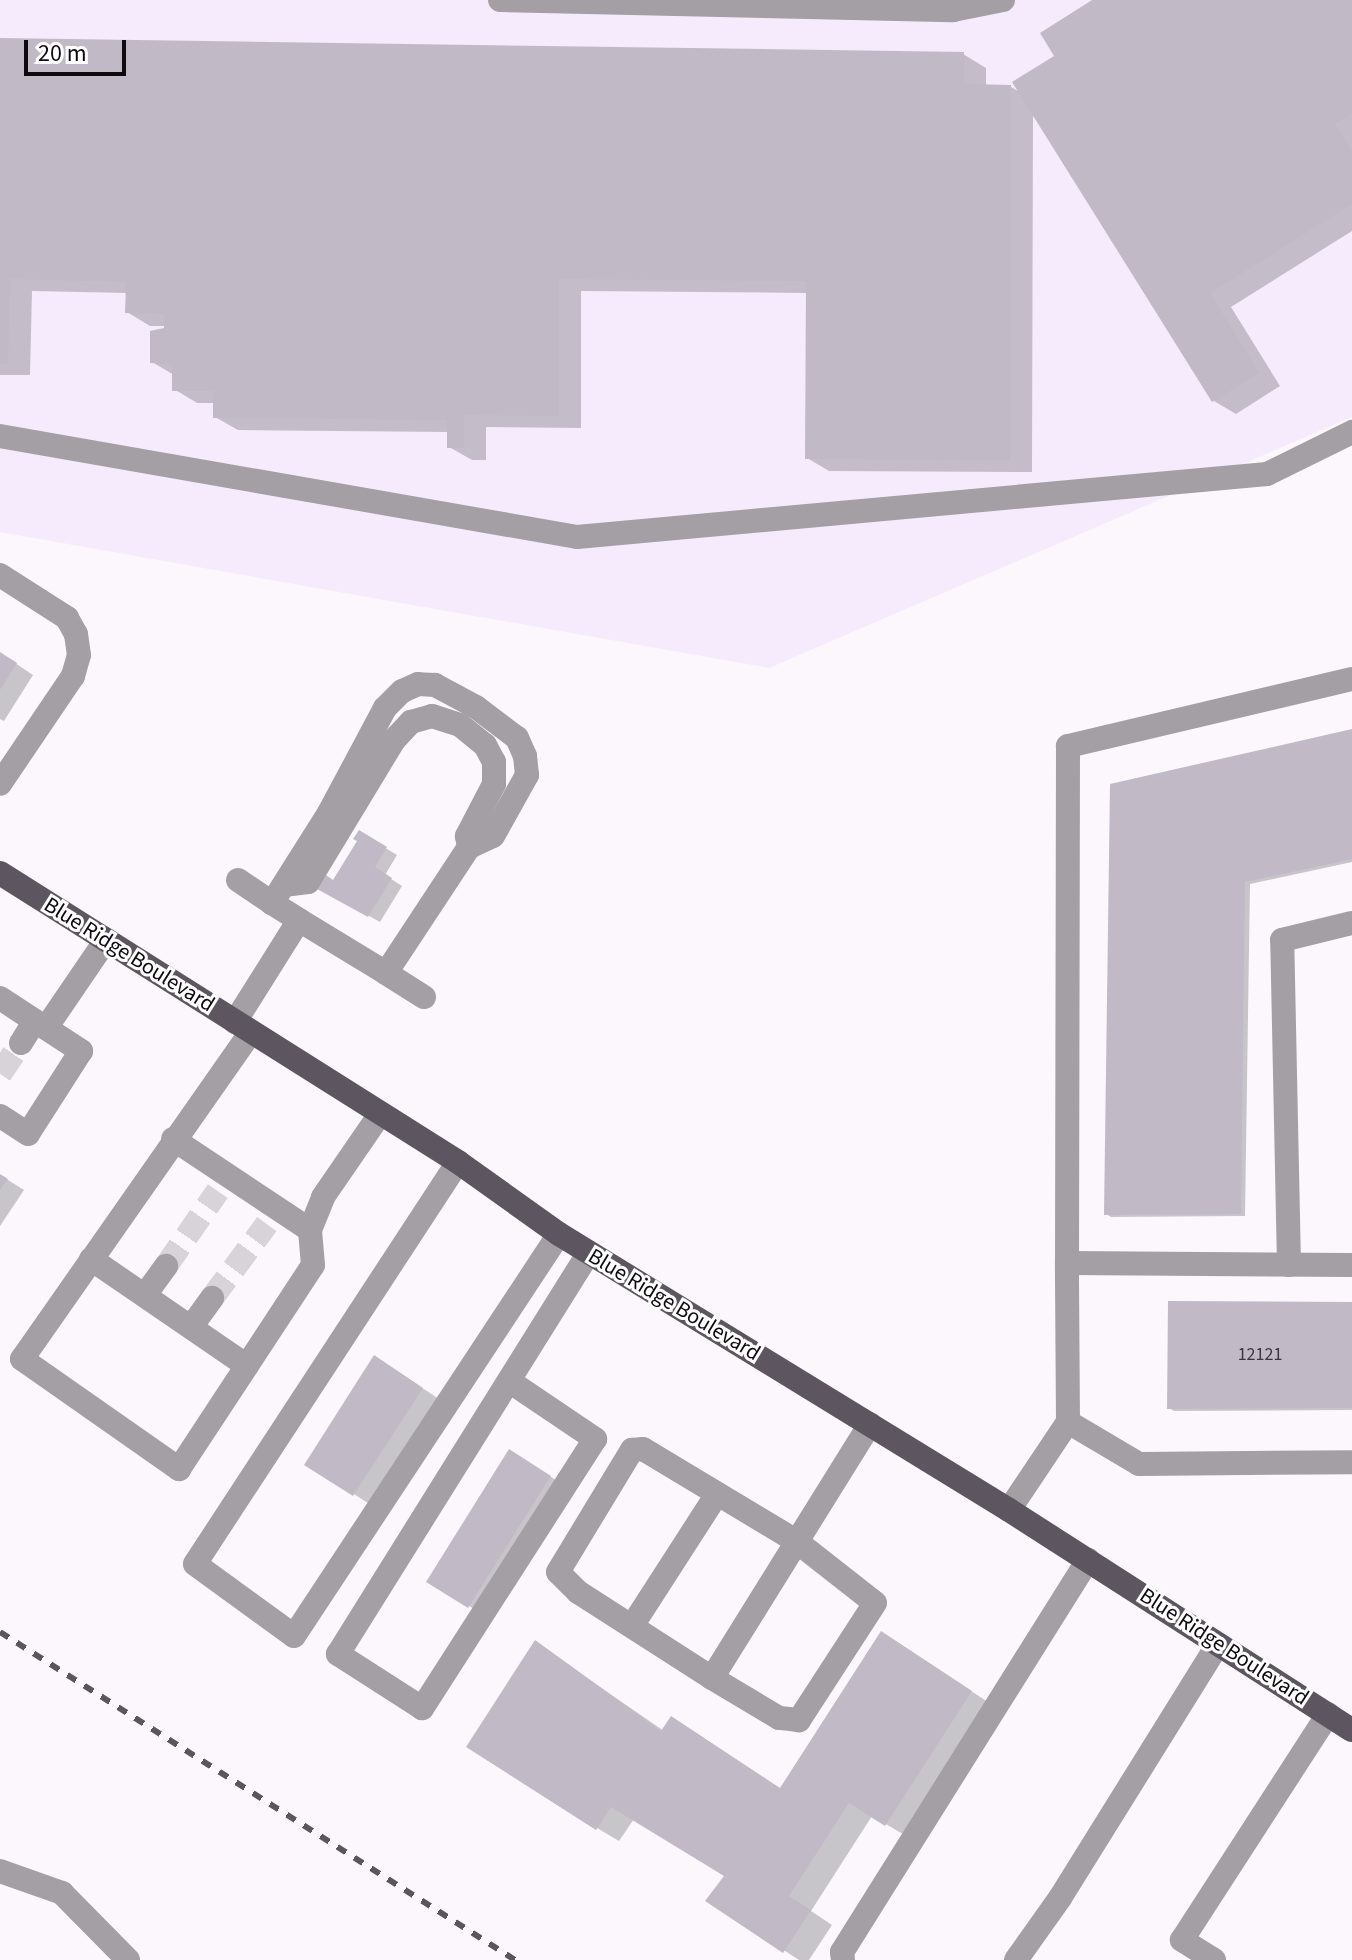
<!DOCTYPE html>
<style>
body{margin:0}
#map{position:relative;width:1352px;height:1960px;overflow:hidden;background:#fbf7fd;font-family:"Source Sans 3",sans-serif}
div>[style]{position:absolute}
.built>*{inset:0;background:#f6ebfc}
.shadow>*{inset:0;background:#0003}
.building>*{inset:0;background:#c2b9c7}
.minor-tunnel>*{height:24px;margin-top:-12px;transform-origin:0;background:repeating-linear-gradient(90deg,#d7d3d9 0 24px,transparent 0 36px)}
.minor>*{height:24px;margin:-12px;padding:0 12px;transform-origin:12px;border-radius:12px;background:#a39fa5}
.major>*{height:24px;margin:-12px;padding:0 12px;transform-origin:12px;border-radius:12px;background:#5d5661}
.rail>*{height:6px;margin-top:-3px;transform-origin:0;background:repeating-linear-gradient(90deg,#5a565b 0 10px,transparent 0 20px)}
span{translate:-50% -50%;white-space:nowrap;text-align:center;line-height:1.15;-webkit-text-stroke:6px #fff;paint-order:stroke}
.number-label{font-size:18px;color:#3a363c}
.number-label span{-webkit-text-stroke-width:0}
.street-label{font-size:22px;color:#0d0a0e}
.scale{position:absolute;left:24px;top:40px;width:102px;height:36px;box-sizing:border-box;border:4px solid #0d0a0e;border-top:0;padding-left:10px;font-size:24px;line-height:28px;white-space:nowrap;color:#0d0a0e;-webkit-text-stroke:6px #fff;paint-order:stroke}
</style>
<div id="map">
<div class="built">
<div style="clip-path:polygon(0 0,1352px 0,1352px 417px,769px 668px,0 532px)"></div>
</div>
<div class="shadow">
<div style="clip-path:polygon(1095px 0,1352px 0,1352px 231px,1231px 307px,1280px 386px,1236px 414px,1214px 401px,1033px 113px,1032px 472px,829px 471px,807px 458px,808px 293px,581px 291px,581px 428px,486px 427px,486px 460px,472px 460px,449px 447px,449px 432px,238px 430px,215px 417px,215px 403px,197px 403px,174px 389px,174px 375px,152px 362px,173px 326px,150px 326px,127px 312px,128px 293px,32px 291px,30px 375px,0 375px,0 40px,963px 54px,986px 68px,986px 87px,1011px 87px,1020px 92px,1057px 57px)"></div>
<div style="clip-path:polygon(0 653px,33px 675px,4px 721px,0 719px)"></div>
<div style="clip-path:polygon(1352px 731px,1352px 862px,1250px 884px,1245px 1216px,1111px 1217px,1106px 1214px,1112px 786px)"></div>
<div style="clip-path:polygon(359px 832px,397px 855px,385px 875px,402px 886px,380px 922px,320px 889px,334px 882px,359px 840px)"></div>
<div style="clip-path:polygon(0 1175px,24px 1190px,0 1226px)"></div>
<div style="clip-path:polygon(1352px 1304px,1352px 1410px,1174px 1411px,1169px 1408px)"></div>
<div style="clip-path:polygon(392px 1368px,439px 1399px,371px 1505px,307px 1464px)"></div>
<div style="clip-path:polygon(526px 1461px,567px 1487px,486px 1616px,469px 1606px)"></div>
<div style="clip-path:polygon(536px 1643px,664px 1731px,782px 1789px,904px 1647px,994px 1706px,908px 1837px,872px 1816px,811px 1911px,832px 1925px,809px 1960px,799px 1960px,708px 1901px,726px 1875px,634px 1819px,619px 1841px,597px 1828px)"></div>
</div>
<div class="building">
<div style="clip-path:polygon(1092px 0,1352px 0,1352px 114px,1335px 124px,1352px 151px,1352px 204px,1210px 293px,1259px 373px,1212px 402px,1012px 82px,1054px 56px,1040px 33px)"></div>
<div style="clip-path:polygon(0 38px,964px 52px,964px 84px,1011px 85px,1010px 460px,805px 459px,806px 281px,559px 279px,559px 416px,464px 415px,464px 448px,447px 448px,447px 420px,213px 418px,213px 391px,172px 391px,172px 364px,150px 363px,150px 331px,164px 328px,164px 314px,125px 313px,126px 282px,10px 279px,8px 364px,0 363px)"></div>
<div style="clip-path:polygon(0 652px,17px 663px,0 690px)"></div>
<div style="clip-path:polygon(1352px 729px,1352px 859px,1245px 882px,1241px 1214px,1104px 1215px,1110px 784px)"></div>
<div style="clip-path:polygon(359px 830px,387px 847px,375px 867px,392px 878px,368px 917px,317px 889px,326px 875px,333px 880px,357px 841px,353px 839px)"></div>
<div style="clip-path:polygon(0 1174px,8px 1179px,0 1190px)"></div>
<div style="clip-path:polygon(1168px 1301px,1352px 1302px,1352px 1408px,1167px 1409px)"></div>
<div style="clip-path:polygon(374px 1355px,423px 1388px,353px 1496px,304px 1465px)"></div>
<div style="clip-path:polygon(509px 1449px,551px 1476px,468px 1608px,426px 1582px)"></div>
<div style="clip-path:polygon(881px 1631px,972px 1691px,885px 1826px,849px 1803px,789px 1896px,811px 1910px,783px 1953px,705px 1901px,724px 1876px,611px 1807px,596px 1830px,466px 1747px,535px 1640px,661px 1731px,671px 1716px,780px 1788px)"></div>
</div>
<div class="minor-tunnel">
<div style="left:0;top:1074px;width:37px;rotate:-56deg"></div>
<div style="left:166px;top:1266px;width:91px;rotate:-55.3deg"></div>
<div style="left:212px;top:1298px;width:92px;rotate:-53.4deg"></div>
</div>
<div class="minor">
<div style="left:500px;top:0;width:453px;rotate:1.3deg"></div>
<div style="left:953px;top:10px;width:51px;rotate:-11.3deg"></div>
<div style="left:0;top:436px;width:586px;rotate:9.93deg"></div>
<div style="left:577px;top:537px;width:693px;rotate:-5.22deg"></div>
<div style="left:1267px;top:474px;width:95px;rotate:-26.3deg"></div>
<div style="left:0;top:575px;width:80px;rotate:32.7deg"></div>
<div style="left:67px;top:618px;width:18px;rotate:61deg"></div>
<div style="left:76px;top:634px;width:21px;rotate:82deg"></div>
<div style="left:79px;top:655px;width:22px;rotate:106deg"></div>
<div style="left:73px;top:676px;width:130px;rotate:124.1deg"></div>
<div style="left:1352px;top:679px;width:292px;rotate:166.7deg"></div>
<div style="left:1068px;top:746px;width:517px;rotate:90.11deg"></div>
<div style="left:1067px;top:1263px;width:285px;rotate:0.4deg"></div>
<div style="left:238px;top:880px;width:41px;rotate:34.1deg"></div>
<div style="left:272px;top:903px;width:32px;rotate:32deg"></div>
<div style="left:299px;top:920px;width:102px;rotate:31.3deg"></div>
<div style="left:386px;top:973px;width:151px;rotate:-56.6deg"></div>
<div style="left:469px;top:847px;width:26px;rotate:-25deg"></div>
<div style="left:493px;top:836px;width:70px;rotate:-60.9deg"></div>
<div style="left:527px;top:775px;width:19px;rotate:-96deg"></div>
<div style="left:525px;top:756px;width:20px;rotate:-114deg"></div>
<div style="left:517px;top:738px;width:51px;rotate:-142.9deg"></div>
<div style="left:476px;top:707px;width:47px;rotate:-151.8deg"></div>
<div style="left:435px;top:685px;width:17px;rotate:-177deg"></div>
<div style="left:418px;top:684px;width:17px;rotate:156deg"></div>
<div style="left:402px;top:691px;width:24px;rotate:135deg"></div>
<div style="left:385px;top:708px;width:119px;rotate:118.1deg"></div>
<div style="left:329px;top:813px;width:107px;rotate:122.3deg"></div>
<div style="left:284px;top:885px;width:24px;rotate:-7deg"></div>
<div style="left:308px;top:882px;width:166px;rotate:-58.8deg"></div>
<div style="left:394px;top:740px;width:25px;rotate:-47deg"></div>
<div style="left:411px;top:722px;width:22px;rotate:-16deg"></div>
<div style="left:432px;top:716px;width:29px;rotate:18deg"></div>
<div style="left:460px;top:725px;width:32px;rotate:39deg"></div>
<div style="left:485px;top:745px;width:19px;rotate:62deg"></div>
<div style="left:494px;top:762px;width:22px;rotate:90deg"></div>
<div style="left:494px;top:784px;width:59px;rotate:117.4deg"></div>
<div style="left:467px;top:836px;width:11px;rotate:80deg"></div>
<div style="left:386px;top:973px;width:45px;rotate:32.3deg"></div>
<div style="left:0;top:998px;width:97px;rotate:33.2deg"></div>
<div style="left:81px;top:1051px;width:98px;rotate:122.6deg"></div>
<div style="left:28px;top:1134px;width:33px;rotate:-147deg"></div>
<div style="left:235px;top:1022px;width:120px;rotate:-57.9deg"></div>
<div style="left:46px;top:1028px;width:107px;rotate:-55.7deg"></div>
<div style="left:251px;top:1032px;width:399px;rotate:125deg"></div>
<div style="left:22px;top:1359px;width:192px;rotate:35deg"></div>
<div style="left:179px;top:1469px;width:244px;rotate:-56.7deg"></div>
<div style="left:313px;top:1265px;width:35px;rotate:-95deg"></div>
<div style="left:310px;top:1230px;width:35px;rotate:-68deg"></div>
<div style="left:323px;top:1197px;width:101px;rotate:-55.5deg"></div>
<div style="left:21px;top:1043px;width:26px;rotate:-58deg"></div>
<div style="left:173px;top:1139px;width:164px;rotate:33.6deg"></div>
<div style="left:458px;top:1162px;width:480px;rotate:123.2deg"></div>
<div style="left:195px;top:1564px;width:122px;rotate:36deg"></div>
<div style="left:294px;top:1636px;width:481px;rotate:-56.6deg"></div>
<div style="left:91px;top:1259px;width:189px;rotate:34.4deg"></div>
<div style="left:1289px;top:1265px;width:325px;rotate:-91.2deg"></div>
<div style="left:1282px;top:940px;width:72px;rotate:-13.7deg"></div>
<div style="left:145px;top:1295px;width:36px;rotate:-54deg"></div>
<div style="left:191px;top:1327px;width:36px;rotate:-54deg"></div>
<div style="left:509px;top:1381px;width:104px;rotate:34deg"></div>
<div style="left:595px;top:1439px;width:320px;rotate:122.7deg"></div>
<div style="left:422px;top:1708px;width:100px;rotate:-147.3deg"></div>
<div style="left:338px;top:1654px;width:473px;rotate:-58deg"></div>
<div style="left:1068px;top:1422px;width:82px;rotate:30.6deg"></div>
<div style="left:1139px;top:1464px;width:213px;rotate:-0.5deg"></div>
<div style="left:643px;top:1449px;width:179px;rotate:31deg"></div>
<div style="left:796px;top:1541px;width:100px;rotate:38.1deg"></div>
<div style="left:875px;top:1603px;width:140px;rotate:123deg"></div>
<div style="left:799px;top:1720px;width:20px;rotate:-174deg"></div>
<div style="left:779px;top:1718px;width:78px;rotate:-149.2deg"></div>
<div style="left:712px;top:1678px;width:159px;rotate:-147.3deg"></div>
<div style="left:578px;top:1592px;width:28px;rotate:-135deg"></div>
<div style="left:558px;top:1572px;width:143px;rotate:-58.8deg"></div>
<div style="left:632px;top:1450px;width:11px;rotate:-5deg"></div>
<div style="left:1009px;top:1510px;width:106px;rotate:-56.2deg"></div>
<div style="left:1068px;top:1422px;width:159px;rotate:-90.4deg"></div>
<div style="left:632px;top:1626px;width:157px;rotate:-57.2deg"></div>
<div style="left:712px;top:1678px;width:299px;rotate:-58.1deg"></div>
<div style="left:0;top:1871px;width:66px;rotate:19.5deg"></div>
<div style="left:62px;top:1893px;width:94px;rotate:45.4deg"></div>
<div style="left:843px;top:1960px;width:8px;rotate:-97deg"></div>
<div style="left:842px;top:1952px;width:463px;rotate:-57.9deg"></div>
<div style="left:1016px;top:1960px;width:76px;rotate:-54.6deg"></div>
<div style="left:1060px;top:1898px;width:299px;rotate:-58.1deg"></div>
<div style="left:1214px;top:1960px;width:38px;rotate:-148deg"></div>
<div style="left:1182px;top:1940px;width:269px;rotate:-57.1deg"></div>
</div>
<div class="major">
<div style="left:0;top:873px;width:542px;rotate:32.25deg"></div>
<div style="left:458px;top:1162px;width:124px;rotate:35.5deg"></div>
<div style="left:559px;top:1234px;width:528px;rotate:31.52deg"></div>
<div style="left:1009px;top:1510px;width:407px;rotate:32.7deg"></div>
</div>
<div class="rail">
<div style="left:0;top:1632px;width:611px;rotate:32.49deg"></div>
</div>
<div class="number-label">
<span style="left:1260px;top:1355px">12121</span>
</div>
<div class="street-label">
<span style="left:129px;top:955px;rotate:32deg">Blue Ridge Boulevard</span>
<span style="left:674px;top:1305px;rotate:31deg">Blue Ridge Boulevard</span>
<span style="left:1224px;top:1647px;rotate:33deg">Blue Ridge Boulevard</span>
</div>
<div class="scale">20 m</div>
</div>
